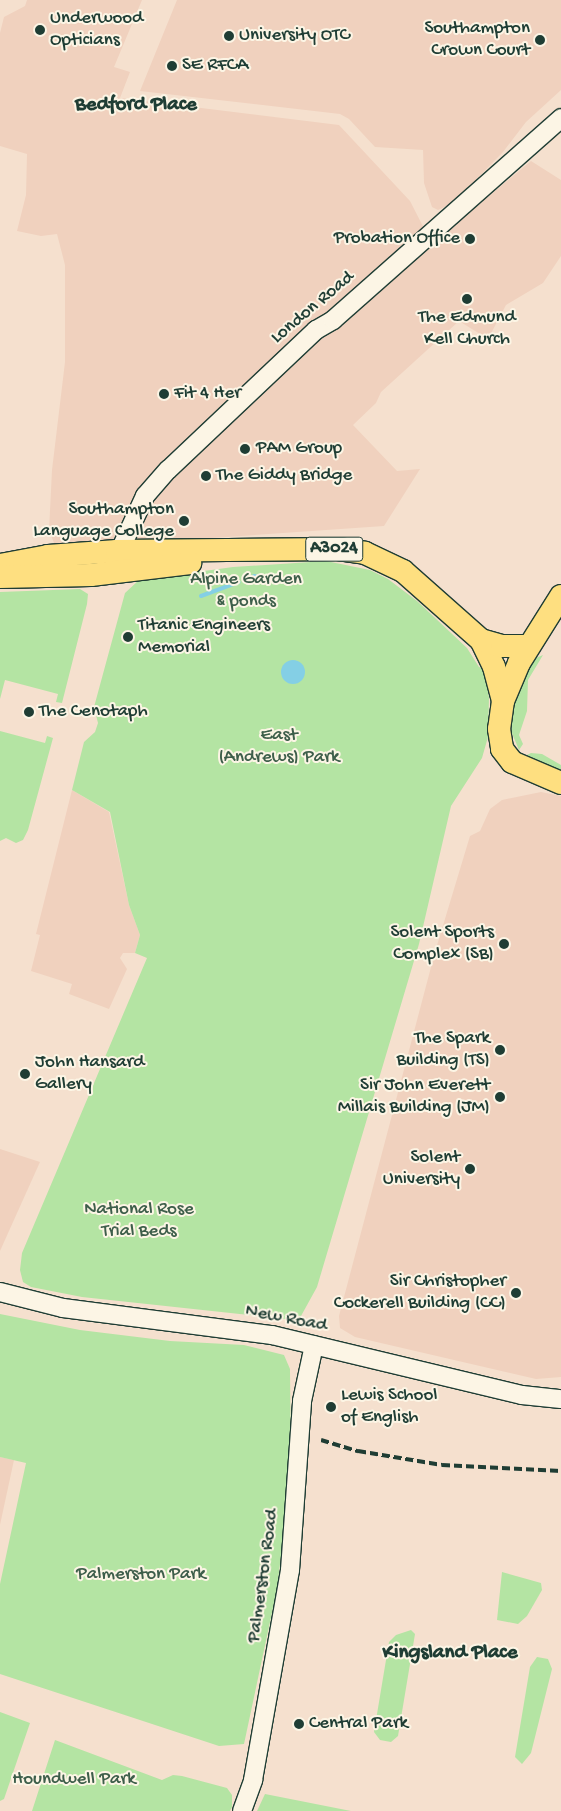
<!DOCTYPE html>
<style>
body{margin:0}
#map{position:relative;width:561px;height:1811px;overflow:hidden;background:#f5e0ce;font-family:"Gochi Hand",sans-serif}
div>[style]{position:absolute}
.built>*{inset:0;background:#f0d1be}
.green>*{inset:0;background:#b4e4a3}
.water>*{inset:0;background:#84cfe5}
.round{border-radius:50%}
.stream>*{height:4px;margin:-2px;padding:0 2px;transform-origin:2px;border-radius:2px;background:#84cfe5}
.roads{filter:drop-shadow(1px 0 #1f3d34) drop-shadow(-1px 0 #1f3d34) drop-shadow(0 1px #1f3d34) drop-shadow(0 -1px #1f3d34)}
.minor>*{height:18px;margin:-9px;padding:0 9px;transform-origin:9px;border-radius:9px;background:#fcf5e5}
.major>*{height:22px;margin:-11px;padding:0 11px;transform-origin:11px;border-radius:11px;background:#fedf80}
.rail>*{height:4px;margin-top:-2px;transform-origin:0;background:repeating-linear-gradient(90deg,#1f3d34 0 8px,transparent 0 12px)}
.dots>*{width:14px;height:14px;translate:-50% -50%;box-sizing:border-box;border:2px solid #fcf5e5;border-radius:50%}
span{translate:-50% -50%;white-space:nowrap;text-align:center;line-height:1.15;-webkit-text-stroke:4px #fcf5e5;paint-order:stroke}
.shield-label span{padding:1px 4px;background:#fcf5e5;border:1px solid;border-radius:4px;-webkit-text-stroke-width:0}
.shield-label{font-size:18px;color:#1f3d34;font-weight:700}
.poi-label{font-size:19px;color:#1f3d34}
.left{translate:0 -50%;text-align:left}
.right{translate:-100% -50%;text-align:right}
.street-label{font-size:19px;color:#1f3d34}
.park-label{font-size:19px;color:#3d5e4a}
.quarter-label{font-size:21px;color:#1f3d34;font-weight:700}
</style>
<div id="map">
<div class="built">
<div style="clip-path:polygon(27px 0,142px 0,114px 67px,130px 72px,120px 98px,339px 125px,410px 201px,432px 244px,531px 161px,561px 180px,561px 256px,543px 283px,506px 305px,488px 339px,459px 321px,381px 392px,376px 403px,353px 425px,397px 471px,420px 469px,384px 526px,169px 541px,55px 545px,49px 531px,52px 470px,65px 362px,65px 265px,57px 234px,41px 236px,17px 231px,26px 195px,27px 154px,0 146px,0 33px,4px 17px,25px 6px)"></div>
<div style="clip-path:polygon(177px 0,561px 0,561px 90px,526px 122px,503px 152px,453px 203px,438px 210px,432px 207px,424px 183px,423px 150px,375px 147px,349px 119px,340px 114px,140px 91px)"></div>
<div style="clip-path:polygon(72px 790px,109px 812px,129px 905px,140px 935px,135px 953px,123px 953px,120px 958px,127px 969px,109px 1009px,69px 994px,72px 984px,31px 971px,40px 935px,36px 934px)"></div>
<div style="clip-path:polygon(541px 792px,561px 796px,561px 1377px,536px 1379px,355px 1337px,340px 1328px,339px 1316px,435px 952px,470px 836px,480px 831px,490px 809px,502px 800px)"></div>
<div style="clip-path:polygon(0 1149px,40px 1162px,0 1251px)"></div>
<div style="clip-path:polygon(0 1457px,14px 1460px,0 1525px)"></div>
</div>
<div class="green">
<div style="clip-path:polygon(326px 561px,370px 570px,388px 579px,417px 601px,467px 648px,479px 667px,485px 669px,489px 698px,488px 737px,482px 758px,451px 806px,419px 944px,317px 1287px,301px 1316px,285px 1319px,82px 1297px,31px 1287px,23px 1282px,20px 1270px,22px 1253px,147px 958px,135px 953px,140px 935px,129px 905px,110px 812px,72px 790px,84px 742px,95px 732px,98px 723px,94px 707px,125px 593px,139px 580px,233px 567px)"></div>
<div style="clip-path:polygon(80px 589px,88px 594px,87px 604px,62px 703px,56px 702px,58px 694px,5px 680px,0 699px,0 592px)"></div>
<div style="clip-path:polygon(543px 655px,528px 680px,527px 711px,519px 735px,523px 744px,519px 750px,511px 731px,514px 705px,529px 668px,536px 658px)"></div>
<div style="clip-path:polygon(0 731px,45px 743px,47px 736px,53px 738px,28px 830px,23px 840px,16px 843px,6px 838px,0 841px)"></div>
<div style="clip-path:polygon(531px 753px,542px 754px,561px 765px,561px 773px,525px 756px)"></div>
<div style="clip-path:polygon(0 1314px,80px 1330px,170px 1341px,244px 1345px,284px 1355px,290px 1369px,291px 1473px,277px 1589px,244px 1744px,219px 1746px,0 1674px,0 1584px,26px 1463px,0 1457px)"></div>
<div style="clip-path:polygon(502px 1572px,541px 1583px,542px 1590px,527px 1616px,518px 1624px,497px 1620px)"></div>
<div style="clip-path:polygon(411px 1630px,415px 1634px,398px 1736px,391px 1742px,380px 1740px,374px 1732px,389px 1642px,396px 1635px)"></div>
<div style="clip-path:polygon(537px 1657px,548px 1659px,552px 1669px,531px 1753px,522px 1764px,515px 1757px,530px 1667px)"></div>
<div style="clip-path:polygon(0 1712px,30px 1723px,4px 1799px,0 1801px)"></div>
<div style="clip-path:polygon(55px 1740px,162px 1780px,173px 1775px,182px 1776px,227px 1788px,232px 1795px,232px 1807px,230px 1811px,32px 1811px)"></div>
<div style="clip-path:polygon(265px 1794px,351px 1811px,257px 1811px)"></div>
</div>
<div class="water">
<div class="round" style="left:281px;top:660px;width:24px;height:24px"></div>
</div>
<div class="stream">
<div style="left:254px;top:576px;width:31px;rotate:11deg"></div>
<div style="left:201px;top:596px;width:40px;rotate:-20.2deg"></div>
</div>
<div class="roads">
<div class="minor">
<div style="left:115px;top:561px;width:72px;rotate:-65.2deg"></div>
<div style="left:145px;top:496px;width:35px;rotate:-49deg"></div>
<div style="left:168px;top:470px;width:204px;rotate:-43.4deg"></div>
<div style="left:316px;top:330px;width:20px;rotate:-30deg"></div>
<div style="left:333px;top:320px;width:305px;rotate:-41.5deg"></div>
<div style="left:0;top:1292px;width:65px;rotate:14.3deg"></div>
<div style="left:63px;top:1308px;width:211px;rotate:7.4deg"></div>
<div style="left:272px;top:1335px;width:257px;rotate:13.5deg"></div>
<div style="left:522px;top:1395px;width:39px;rotate:6deg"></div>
<div style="left:242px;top:1811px;width:33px;rotate:-70deg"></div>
<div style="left:253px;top:1780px;width:213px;rotate:-80deg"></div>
<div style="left:290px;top:1570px;width:169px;rotate:-85.9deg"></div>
<div style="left:302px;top:1401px;width:57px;rotate:-77.9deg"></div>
</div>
<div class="major">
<div style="left:0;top:565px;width:49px;rotate:-10.6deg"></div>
<div style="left:48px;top:556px;width:69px;rotate:-4.1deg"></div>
<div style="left:117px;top:551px;width:221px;rotate:-0.5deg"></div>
<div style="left:338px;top:549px;width:27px;rotate:8deg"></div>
<div style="left:365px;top:553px;width:42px;rotate:25.3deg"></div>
<div style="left:403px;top:571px;width:104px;rotate:41.5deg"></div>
<div style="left:481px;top:640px;width:30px;rotate:64deg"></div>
<div style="left:494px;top:667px;width:35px;rotate:75deg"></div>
<div style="left:0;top:577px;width:91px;rotate:-1.3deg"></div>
<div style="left:91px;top:575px;width:100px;rotate:-6.9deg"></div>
<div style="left:561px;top:596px;width:79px;rotate:122.1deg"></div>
<div style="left:519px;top:663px;width:41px;rotate:112.8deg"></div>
<div style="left:503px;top:701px;width:28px;rotate:98deg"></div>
<div style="left:499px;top:729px;width:20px;rotate:81deg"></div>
<div style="left:502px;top:749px;width:16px;rotate:52deg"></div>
<div style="left:512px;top:762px;width:53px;rotate:23.2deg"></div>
<div style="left:481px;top:640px;width:22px;rotate:16deg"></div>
<div style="left:502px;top:646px;width:26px"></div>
</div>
</div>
<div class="rail">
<div style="left:321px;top:1440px;width:39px;rotate:17deg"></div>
<div style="left:358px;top:1451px;width:85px;rotate:9.5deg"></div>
<div style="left:442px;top:1465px;width:119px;rotate:2.9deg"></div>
</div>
<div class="dots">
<div style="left:40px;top:30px;background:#1f3d34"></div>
<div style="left:229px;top:36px;background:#1f3d34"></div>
<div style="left:540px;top:40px;background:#1f3d34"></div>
<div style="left:172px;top:66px;background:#1f3d34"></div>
<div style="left:470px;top:239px;background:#1f3d34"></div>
<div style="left:467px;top:299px;background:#1f3d34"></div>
<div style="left:164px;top:394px;background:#1f3d34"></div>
<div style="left:245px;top:449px;background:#1f3d34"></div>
<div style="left:206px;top:476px;background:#1f3d34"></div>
<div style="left:184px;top:521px;background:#1f3d34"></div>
<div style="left:128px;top:637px;background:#1f3d34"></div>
<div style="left:29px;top:712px;background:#1f3d34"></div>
<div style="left:504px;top:944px;background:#1f3d34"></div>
<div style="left:500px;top:1050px;background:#1f3d34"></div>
<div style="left:25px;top:1074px;background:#1f3d34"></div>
<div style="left:500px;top:1097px;background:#1f3d34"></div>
<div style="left:470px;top:1169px;background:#1f3d34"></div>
<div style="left:516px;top:1293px;background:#1f3d34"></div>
<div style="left:331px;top:1407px;background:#1f3d34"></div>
<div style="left:299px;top:1724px;background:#1f3d34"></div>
</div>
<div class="shield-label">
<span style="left:334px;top:549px">A3024</span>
</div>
<div class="poi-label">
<span class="left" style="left:50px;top:30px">Underwood<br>Opticians</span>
<span class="right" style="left:530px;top:40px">Southampton<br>Crown Court</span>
<span class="left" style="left:239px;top:36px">University OTC</span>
<span class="left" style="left:182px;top:66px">SE RFCA</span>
<span class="right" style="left:460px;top:239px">Probation Office</span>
<span style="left:467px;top:329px">The Edmund<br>Kell Church</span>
<span class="left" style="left:174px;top:394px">Fit 4 Her</span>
<span class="left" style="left:256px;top:449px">PAM Group</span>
<span class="left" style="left:216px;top:476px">The Giddy Bridge</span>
<span class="right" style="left:174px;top:521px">Southampton<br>Language College</span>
<span class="left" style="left:138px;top:637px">Titanic Engineers<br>Memorial</span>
<span class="left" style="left:39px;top:712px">The Cenotaph</span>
<span class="right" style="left:494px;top:944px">Solent Sports<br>Complex (SB)</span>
<span class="right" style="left:490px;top:1050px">The Spark<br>Building (TS)</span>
<span class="left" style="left:35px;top:1074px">John Hansard<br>Gallery</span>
<span class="right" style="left:490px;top:1097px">Sir John Everett<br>Millais Building (JM)</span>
<span class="right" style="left:460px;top:1169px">Solent<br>University</span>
<span class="right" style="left:506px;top:1293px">Sir Christopher<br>Cockerell Building (CC)</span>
<span class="left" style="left:341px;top:1407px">Lewis School<br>of English</span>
<span class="left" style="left:309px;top:1724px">Central Park</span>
</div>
<div class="street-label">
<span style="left:313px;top:308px;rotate:-40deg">London Road</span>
<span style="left:286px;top:1319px;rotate:11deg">New Road</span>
<span style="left:264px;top:1576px;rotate:-82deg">Palmerston Road</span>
</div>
<div class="park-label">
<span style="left:246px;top:591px">Alpine Garden<br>&amp; ponds</span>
<span style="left:279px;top:747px">East<br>(Andrews) Park</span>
<span style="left:139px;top:1221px">National Rose<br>Trial Beds</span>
<span style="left:141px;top:1575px">Palmerston Park</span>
<span style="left:74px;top:1780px">Houndwell Park</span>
</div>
<div class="quarter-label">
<span style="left:136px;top:106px">Bedford Place</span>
<span style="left:450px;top:1654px">Kingsland Place</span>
</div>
</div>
